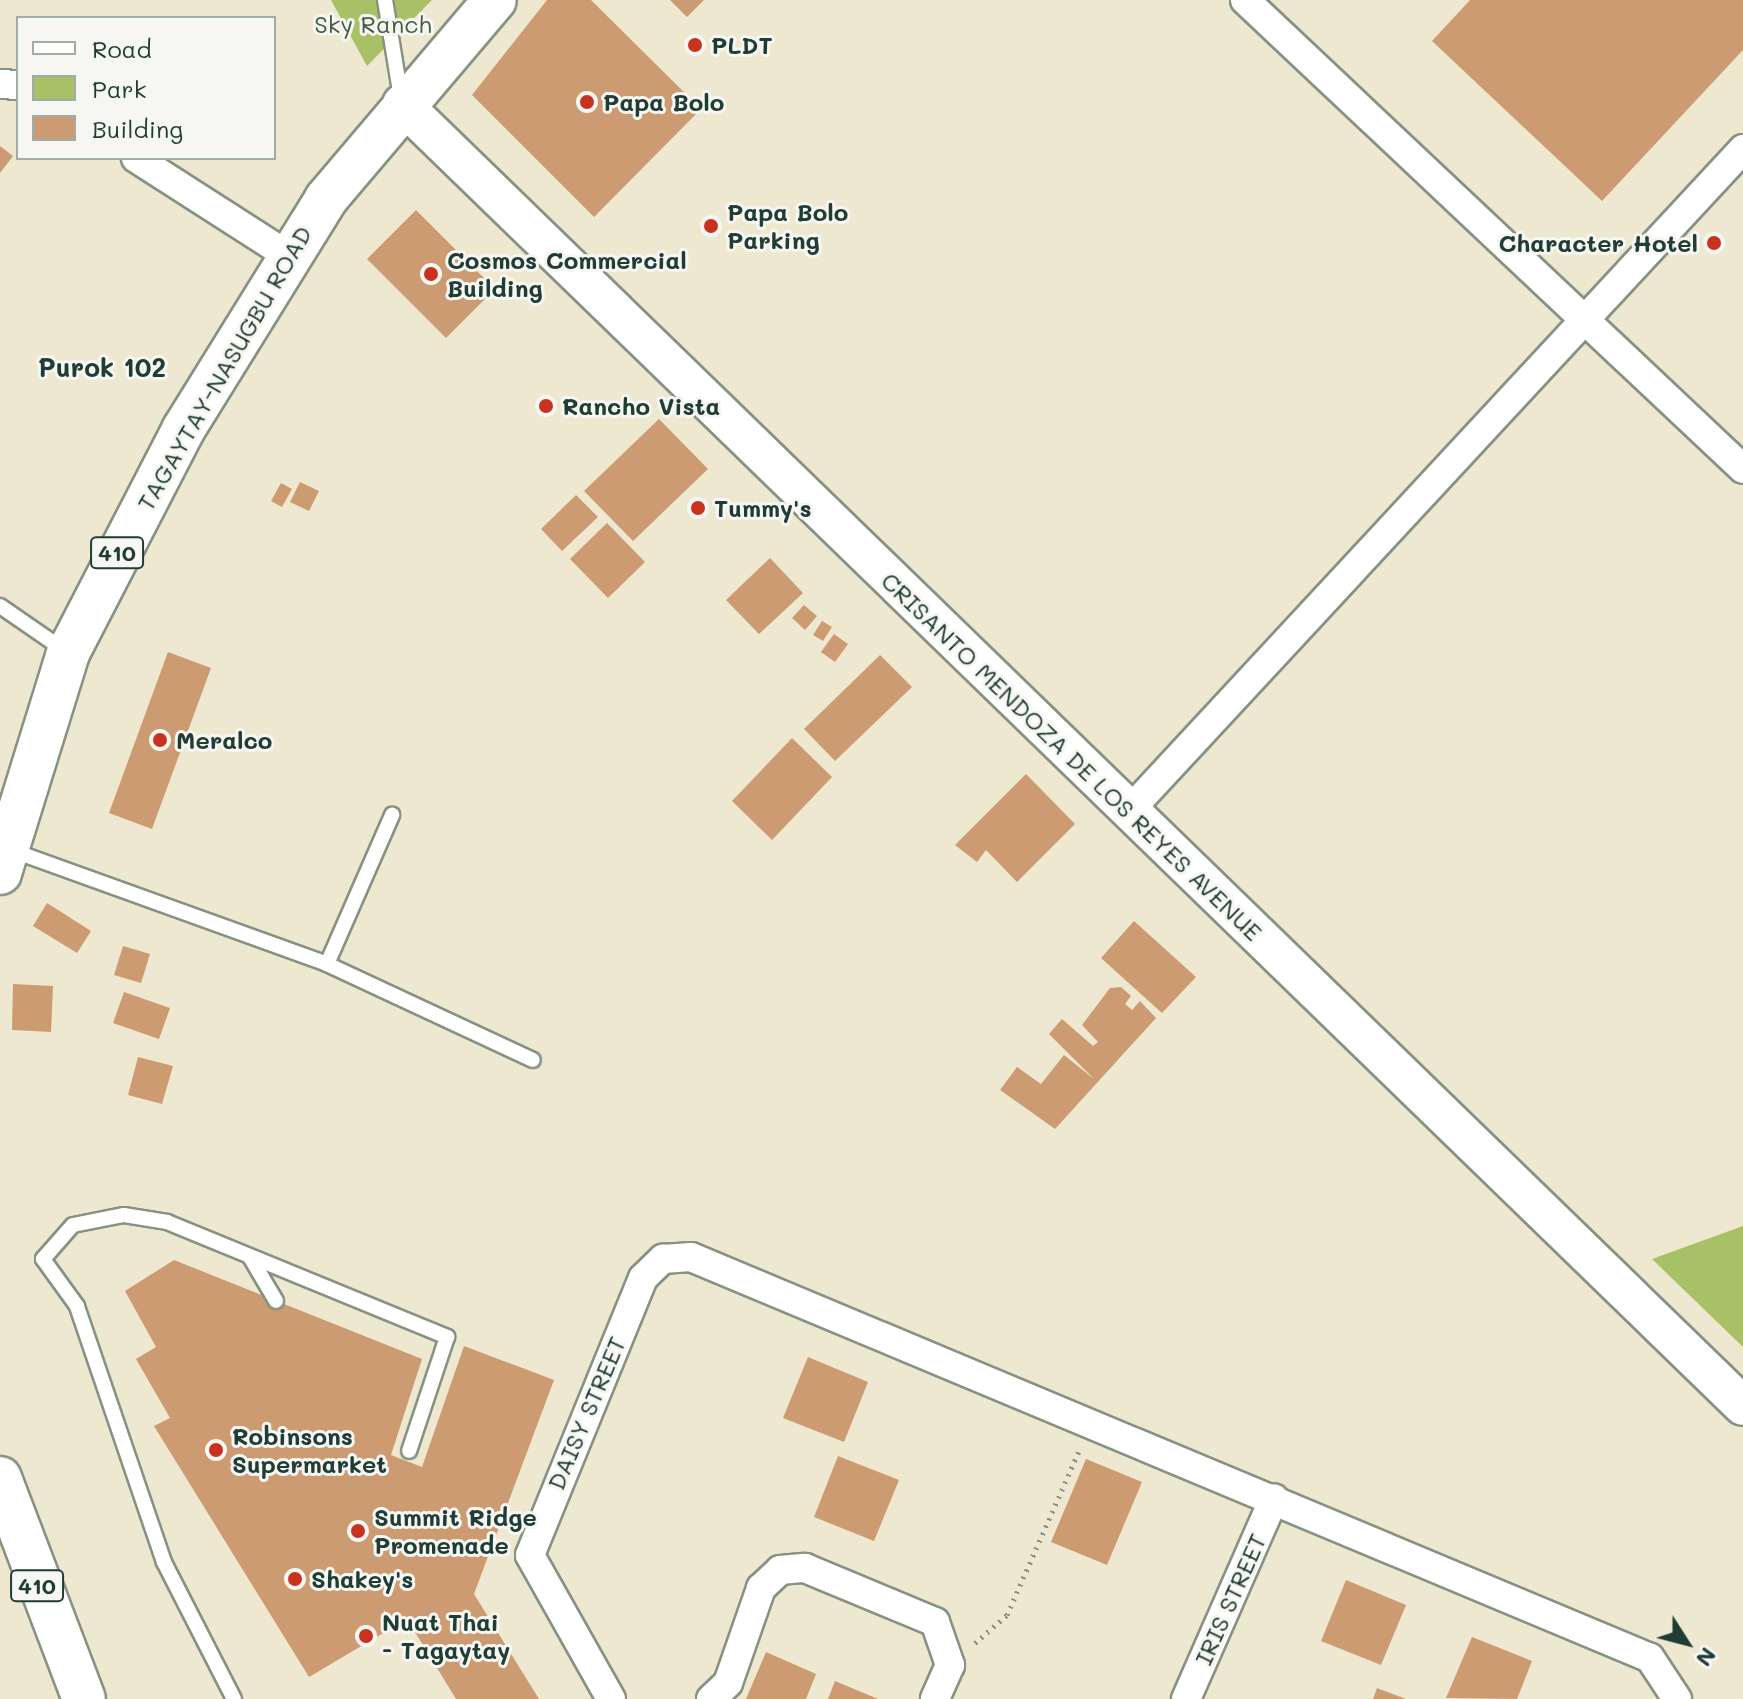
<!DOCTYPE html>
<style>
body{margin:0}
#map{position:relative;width:1743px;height:1699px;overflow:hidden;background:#eee8d1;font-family:Mali,sans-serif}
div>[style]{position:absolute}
.green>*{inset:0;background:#a8c167}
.building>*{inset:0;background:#cc9b71}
.path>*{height:5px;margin-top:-2.5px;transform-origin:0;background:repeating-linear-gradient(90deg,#869282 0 2px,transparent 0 8px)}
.roads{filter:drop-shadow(2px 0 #869282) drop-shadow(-2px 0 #869282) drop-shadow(0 2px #869282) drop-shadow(0 -2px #869282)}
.service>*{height:14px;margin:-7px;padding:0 7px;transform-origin:7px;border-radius:7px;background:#fff}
.minor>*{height:28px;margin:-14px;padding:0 14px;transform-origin:14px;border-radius:14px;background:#fff}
.secondary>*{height:38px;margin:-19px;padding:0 19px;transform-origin:19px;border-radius:19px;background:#fff}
.primary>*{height:42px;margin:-21px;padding:0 21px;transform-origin:21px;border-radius:21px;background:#fff}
.dots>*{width:22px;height:22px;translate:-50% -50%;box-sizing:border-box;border:4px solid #f6f6f2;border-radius:50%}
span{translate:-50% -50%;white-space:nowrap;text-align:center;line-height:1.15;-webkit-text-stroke:6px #f6f6f2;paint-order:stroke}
.shield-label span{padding:2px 6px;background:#f6f6f2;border:2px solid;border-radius:6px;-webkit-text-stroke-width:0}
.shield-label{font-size:22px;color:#1f3d34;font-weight:700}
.park-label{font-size:24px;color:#415e41}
.poi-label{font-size:24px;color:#1f3d34;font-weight:700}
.left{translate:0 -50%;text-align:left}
.right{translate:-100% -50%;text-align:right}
.street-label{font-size:24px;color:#1f3d34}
.neighbourhood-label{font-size:26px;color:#1f3d34;font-weight:700}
.legend{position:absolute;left:16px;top:16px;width:260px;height:144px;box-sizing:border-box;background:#f6f6f2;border:2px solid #a0aca6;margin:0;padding:10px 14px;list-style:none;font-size:24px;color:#1f3d34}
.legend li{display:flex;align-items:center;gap:16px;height:40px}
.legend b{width:40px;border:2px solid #a0aca6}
.north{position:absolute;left:1647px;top:1603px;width:80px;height:80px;-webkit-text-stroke:6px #f6f6f2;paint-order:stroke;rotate:126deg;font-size:22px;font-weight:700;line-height:32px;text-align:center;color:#1f3d34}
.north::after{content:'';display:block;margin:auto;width:28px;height:36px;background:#1f3d34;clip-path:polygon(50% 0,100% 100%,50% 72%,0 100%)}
</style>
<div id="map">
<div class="green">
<div style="clip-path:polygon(331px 0,432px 0,367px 66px)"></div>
<div style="clip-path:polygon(1743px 1226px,1743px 1347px,1652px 1259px)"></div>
</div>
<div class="building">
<div style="clip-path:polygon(547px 0,591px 0,701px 109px,594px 217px,472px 95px)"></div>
<div style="clip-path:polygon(670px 0,704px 0,687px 17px)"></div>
<div style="clip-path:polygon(1470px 0,1743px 0,1743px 50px,1602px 201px,1432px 41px)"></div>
<div style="clip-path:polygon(0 146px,13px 156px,0 173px)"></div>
<div style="clip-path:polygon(416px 210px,495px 289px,446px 338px,367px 259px)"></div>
<div style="clip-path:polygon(659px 419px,708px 469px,633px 541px,584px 491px)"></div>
<div style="clip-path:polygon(300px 482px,319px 491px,309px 511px,290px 502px)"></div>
<div style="clip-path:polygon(281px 483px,292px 489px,282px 507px,271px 501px)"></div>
<div style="clip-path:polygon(576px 495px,598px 517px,562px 551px,541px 529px)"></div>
<div style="clip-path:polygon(607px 523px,645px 562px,608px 598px,570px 559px)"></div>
<div style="clip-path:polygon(770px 558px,803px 593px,759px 634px,726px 600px)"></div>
<div style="clip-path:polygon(804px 605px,817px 616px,805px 630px,792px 618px)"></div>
<div style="clip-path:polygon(822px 621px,832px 627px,823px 641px,813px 635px)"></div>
<div style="clip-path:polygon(834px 634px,848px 644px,835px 662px,821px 652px)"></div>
<div style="clip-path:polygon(168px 652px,211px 668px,152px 829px,109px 813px)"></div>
<div style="clip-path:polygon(880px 655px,912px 687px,835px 761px,804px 729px)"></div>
<div style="clip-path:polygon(792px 738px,832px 777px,772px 840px,732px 801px)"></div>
<div style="clip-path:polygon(1026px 774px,1075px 824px,1017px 882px,986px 850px,977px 862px,955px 845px)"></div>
<div style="clip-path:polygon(47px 903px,91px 931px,77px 953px,33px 926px)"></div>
<div style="clip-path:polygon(1134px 921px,1196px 977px,1162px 1013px,1101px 958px)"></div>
<div style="clip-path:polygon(123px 946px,150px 954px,141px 983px,114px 975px)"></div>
<div style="clip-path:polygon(13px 984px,53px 986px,51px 1032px,12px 1030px)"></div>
<div style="clip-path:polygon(1121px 987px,1131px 996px,1125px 1004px,1132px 1010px,1140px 1001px,1156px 1018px,1055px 1129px,1000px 1090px,1017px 1067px,1041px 1084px,1064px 1055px,1094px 1079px,1049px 1034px,1062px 1019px,1093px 1046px,1098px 1042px,1082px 1025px,1110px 988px)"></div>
<div style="clip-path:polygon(124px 992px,170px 1008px,159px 1039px,113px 1023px)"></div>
<div style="clip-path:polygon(138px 1057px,173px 1066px,162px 1104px,128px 1095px)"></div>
<div style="clip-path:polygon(174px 1260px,422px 1359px,391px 1455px,422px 1467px,464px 1346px,554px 1380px,474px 1594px,539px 1699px,456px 1699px,407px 1619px,309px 1677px,154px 1426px,170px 1418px,136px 1359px,156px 1347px,125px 1291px)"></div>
<div style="clip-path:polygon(808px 1357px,868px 1382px,844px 1442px,783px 1418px)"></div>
<div style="clip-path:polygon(838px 1456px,899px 1480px,874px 1541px,814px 1517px)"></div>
<div style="clip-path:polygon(1086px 1459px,1142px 1482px,1107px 1565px,1051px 1542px)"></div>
<div style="clip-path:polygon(1346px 1580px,1406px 1605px,1381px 1665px,1321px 1641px)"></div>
<div style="clip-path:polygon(1472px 1637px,1532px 1661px,1517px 1699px,1446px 1698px)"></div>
<div style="clip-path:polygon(766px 1652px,816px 1674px,806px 1699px,746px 1699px)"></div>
<div style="clip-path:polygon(835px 1681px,878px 1699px,828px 1699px)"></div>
<div style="clip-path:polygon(1377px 1688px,1406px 1699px,1373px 1699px)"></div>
</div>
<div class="path">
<div style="left:975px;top:1643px;width:43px;rotate:-41.2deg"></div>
<div style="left:1007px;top:1615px;width:179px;rotate:-66.3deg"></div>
</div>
<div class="roads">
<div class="service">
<div style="left:385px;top:0;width:99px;rotate:80.7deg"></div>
<div style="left:0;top:606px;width:78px;rotate:34.5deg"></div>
<div style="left:11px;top:850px;width:336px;rotate:19.8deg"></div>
<div style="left:327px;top:964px;width:163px;rotate:-66.4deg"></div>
<div style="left:327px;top:964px;width:227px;rotate:25deg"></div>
<div style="left:250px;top:1257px;width:51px;rotate:59.4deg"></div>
<div style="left:234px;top:1699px;width:154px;rotate:-117.1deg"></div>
<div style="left:164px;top:1562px;width:270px;rotate:-108.8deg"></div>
<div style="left:77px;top:1306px;width:58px;rotate:-125.9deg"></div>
<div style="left:43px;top:1259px;width:45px;rotate:-48.6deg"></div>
<div style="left:73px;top:1225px;width:52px;rotate:-11.1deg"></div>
<div style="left:124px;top:1215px;width:44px;rotate:9.2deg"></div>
<div style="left:167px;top:1222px;width:303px;rotate:22.3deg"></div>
<div style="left:447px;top:1337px;width:120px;rotate:108.4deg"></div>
</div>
<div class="minor">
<div style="left:1245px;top:0;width:684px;rotate:43.28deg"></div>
<div style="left:0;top:84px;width:18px;rotate:3deg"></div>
<div style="left:136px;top:158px;width:179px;rotate:32.7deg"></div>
<div style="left:1129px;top:811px;width:903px;rotate:-47.15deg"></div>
<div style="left:611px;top:1699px;width:165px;rotate:-119.4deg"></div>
<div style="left:530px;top:1555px;width:299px;rotate:-67.8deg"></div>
<div style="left:643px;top:1278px;width:28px;rotate:-44deg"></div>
<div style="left:663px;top:1259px;width:28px;rotate:-4deg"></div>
<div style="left:691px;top:1257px;width:1039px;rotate:22.69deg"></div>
<div style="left:1650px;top:1658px;width:49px;rotate:56.6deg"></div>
<div style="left:711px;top:1699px;width:23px;rotate:-43deg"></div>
<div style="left:728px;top:1683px;width:101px;rotate:-70.8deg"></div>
<div style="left:761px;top:1588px;width:26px;rotate:-43deg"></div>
<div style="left:780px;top:1570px;width:25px;rotate:-5deg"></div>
<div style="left:805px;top:1568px;width:141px;rotate:22.6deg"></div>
<div style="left:935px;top:1622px;width:46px;rotate:70.8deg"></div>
<div style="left:950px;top:1665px;width:37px;rotate:114deg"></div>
<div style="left:1186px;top:1699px;width:219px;rotate:-66.3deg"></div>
</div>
<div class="secondary">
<div style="left:402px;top:104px;width:1869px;rotate:44.15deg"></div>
</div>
<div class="primary">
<div style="left:0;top:873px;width:230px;rotate:-72.8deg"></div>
<div style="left:68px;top:653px;width:251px;rotate:-62.7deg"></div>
<div style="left:183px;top:430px;width:272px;rotate:-58.2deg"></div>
<div style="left:326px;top:199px;width:261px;rotate:-49.7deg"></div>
<div style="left:0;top:1478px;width:236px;rotate:69.2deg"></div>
</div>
</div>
<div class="dots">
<div style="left:695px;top:45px;background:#c8321e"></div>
<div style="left:587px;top:102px;background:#c8321e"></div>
<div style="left:711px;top:226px;background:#c8321e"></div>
<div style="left:1714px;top:243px;background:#c8321e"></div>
<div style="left:431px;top:274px;background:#c8321e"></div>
<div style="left:546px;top:406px;background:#c8321e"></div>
<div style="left:698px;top:508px;background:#c8321e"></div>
<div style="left:160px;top:740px;background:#c8321e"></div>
<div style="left:216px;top:1450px;background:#c8321e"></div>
<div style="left:358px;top:1531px;background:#c8321e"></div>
<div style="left:295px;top:1579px;background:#c8321e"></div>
<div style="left:366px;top:1636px;background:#c8321e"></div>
</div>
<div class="shield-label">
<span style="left:117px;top:553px">410</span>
<span style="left:37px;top:1586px">410</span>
</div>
<div class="park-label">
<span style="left:373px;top:24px">Sky Ranch</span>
</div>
<div class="poi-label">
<span class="left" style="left:711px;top:45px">PLDT</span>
<span class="left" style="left:603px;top:102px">Papa Bolo</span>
<span class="left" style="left:727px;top:226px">Papa Bolo<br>Parking</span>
<span class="right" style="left:1698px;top:243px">Character Hotel</span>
<span class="left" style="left:447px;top:274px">Cosmos Commercial<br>Building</span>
<span class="left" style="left:562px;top:406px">Rancho Vista</span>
<span class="left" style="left:714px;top:508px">Tummy's</span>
<span class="left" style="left:176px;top:740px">Meralco</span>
<span class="left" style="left:232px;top:1450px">Robinsons<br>Supermarket</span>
<span class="left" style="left:374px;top:1531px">Summit Ridge<br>Promenade</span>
<span class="left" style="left:311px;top:1579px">Shakey's</span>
<span class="left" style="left:382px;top:1636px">Nuat Thai<br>- Tagaytay</span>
</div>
<div class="street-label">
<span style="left:224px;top:368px;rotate:-60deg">TAGAYTAY-NASUGBU ROAD</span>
<span style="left:1072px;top:756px;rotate:44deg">CRISANTO MENDOZA DE LOS REYES AVENUE</span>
<span style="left:586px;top:1413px;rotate:-67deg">DAISY STREET</span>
<span style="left:1230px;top:1599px;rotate:-66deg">IRIS STREET</span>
</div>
<div class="neighbourhood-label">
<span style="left:102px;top:368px">Purok 102</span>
</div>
<ul class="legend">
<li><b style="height:10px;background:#fff"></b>Road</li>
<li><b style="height:22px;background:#a8c167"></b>Park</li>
<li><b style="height:22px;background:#cc9b71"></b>Building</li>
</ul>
<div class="north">N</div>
</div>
